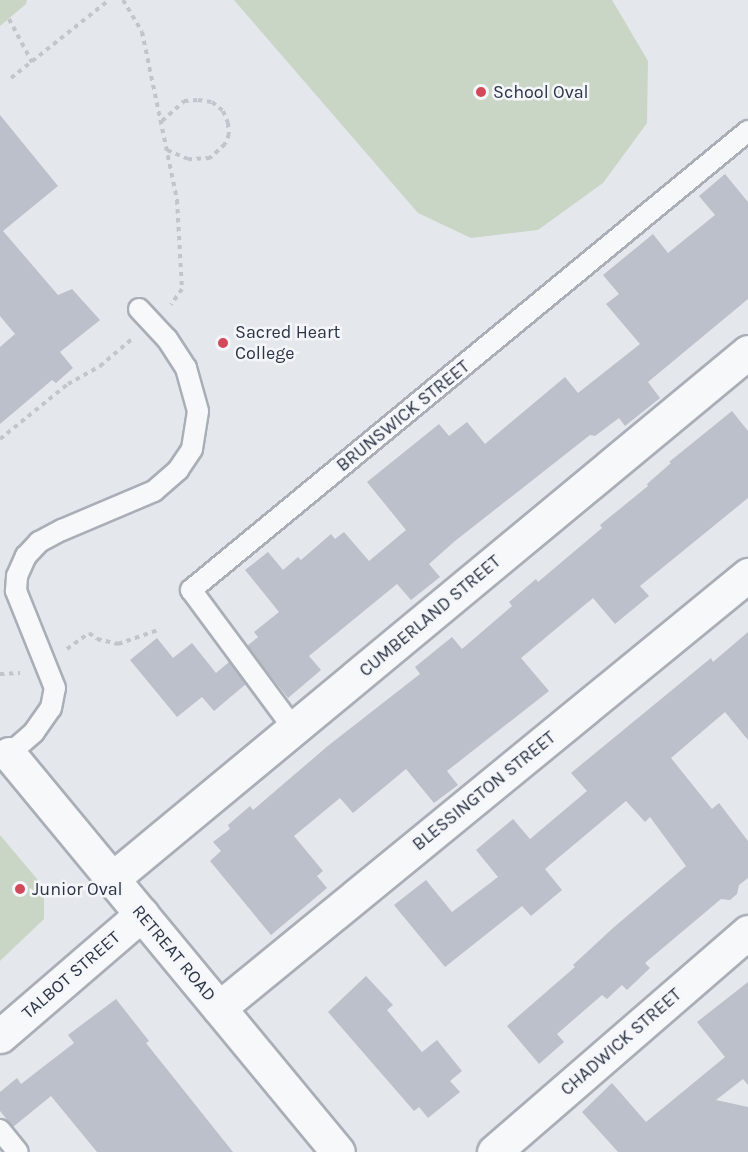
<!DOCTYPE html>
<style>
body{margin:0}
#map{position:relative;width:748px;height:1152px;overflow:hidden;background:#e4e7ec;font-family:Karla,sans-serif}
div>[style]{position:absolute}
.green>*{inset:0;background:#c9d6c5}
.building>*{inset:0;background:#bbc0ca}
.path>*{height:4px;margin-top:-2px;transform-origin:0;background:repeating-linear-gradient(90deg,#c2c5cb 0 4.5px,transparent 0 9px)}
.roads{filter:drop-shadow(2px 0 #a9aeb7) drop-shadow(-2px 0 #a9aeb7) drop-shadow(0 2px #a9aeb7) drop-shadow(0 -2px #a9aeb7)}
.service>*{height:20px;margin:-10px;padding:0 10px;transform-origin:10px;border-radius:10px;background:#f7f8fa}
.minor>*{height:33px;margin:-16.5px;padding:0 16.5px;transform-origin:16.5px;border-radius:16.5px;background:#f7f8fa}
.dots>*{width:16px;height:16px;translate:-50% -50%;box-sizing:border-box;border:3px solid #f4f6f9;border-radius:50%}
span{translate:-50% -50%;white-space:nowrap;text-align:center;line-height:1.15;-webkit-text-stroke:5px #f4f6f9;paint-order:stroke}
.poi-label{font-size:18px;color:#2b3445}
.left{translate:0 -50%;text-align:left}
.street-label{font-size:18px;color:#2b3445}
</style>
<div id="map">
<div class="green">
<div style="clip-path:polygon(0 0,27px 0,26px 4px,0 26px)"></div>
<div style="clip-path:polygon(234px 0,612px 0,648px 61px,647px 123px,603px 183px,538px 230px,471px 238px,418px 213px)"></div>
<div style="clip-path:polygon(0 835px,37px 879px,44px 899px,44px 919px,0 961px)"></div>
</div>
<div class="building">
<div style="clip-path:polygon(0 115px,58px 186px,3px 231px,58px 295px,72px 289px,100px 320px,60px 352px,73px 368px,56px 383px,52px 380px,0 424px,0 347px,15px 334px,0 316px)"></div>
<div style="clip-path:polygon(725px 174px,748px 202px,748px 299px,648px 382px,660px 398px,625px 426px,619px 418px,595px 436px,590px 435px,455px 541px,429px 564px,440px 577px,411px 600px,397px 584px,309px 656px,321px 670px,288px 698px,247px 646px,258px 637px,254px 632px,279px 612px,245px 570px,268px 552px,283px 570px,298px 557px,301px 560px,331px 534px,335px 539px,344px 532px,369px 561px,406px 530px,367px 482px,439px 424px,449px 436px,467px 422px,485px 444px,565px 377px,578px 393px,640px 344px,606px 304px,619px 294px,603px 275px,653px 234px,668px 253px,715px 215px,699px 196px)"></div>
<div style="clip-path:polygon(732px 411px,748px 431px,748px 498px,640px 586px,649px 596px,615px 624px,593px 598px,521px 658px,549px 691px,447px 771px,458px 785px,434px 803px,406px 769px,353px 813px,340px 798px,294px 836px,323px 871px,317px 876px,327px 888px,271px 935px,210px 861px,221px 851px,213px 842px,230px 829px,228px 825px,250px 806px,253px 810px,329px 745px,420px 674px,415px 667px,452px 637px,462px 649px,512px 606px,509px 602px,536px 579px,538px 582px,602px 528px,600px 525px,648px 486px,647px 484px,671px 463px,669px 462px)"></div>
<div style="clip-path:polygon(748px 632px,748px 740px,725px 712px,671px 758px,712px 809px,719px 803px,748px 841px,748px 878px,739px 885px,737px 894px,730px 900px,721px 899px,645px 963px,650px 968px,627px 990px,622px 985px,607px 999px,602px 995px,557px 1034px,564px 1042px,539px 1064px,507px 1026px,575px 967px,573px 965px,613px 928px,686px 866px,650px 817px,645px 822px,626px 801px,545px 869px,562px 890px,531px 916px,522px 906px,445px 967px,394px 905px,426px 880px,452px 912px,498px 877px,476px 850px,513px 819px,530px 839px,587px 791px,571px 773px,711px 658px,713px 662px)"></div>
<div style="clip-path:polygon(157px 638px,173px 658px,192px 643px,216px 673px,229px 662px,246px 684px,214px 711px,202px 697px,177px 717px,130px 660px)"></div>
<div style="clip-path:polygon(366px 976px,393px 1005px,387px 1010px,422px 1052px,437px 1040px,462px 1071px,450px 1081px,460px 1092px,428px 1118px,419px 1107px,414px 1111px,328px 1012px)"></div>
<div style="clip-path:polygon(748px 982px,748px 1085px,743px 1079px,716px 1100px,748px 1107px,748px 1152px,618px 1152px,582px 1112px,612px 1083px,646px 1122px,725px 1057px,697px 1022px)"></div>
<div style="clip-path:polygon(116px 999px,149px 1041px,146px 1043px,233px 1152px,97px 1152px,51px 1096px,13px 1127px,0 1111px,0 1092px,17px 1078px,21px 1084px,74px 1043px,68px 1035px)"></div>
</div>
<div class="path">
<div style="left:123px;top:0;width:37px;rotate:59deg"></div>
<div style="left:142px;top:32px;width:172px;rotate:78.2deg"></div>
<div style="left:177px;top:200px;width:89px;rotate:86.8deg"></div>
<div style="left:182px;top:289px;width:19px;rotate:125deg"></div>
<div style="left:9px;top:19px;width:49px;rotate:61.9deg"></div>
<div style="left:11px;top:78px;width:125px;rotate:-38.5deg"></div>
<div style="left:162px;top:121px;width:30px;rotate:-42deg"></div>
<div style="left:184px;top:101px;width:14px;rotate:-4deg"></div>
<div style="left:198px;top:100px;width:14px;rotate:8deg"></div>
<div style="left:212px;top:102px;width:14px;rotate:39deg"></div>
<div style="left:223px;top:111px;width:13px;rotate:67deg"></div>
<div style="left:228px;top:123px;width:11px;rotate:85deg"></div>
<div style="left:229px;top:134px;width:11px;rotate:112deg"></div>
<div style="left:225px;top:144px;width:21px;rotate:137deg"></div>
<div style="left:210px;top:158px;width:22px;rotate:177deg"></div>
<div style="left:188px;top:159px;width:23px;rotate:-157deg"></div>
<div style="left:0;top:439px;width:87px;rotate:-39deg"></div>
<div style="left:68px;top:384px;width:37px;rotate:-29deg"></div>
<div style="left:100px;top:366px;width:43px;rotate:-40.3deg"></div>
<div style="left:67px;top:649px;width:27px;rotate:-36deg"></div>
<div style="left:89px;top:633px;width:10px;rotate:37deg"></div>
<div style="left:97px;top:639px;width:22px;rotate:13deg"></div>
<div style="left:118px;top:644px;width:42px;rotate:-19.3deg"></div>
<div style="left:0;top:674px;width:20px;rotate:-3deg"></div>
</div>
<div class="roads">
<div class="service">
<div style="left:294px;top:729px;width:173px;rotate:-126.5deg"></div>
<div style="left:191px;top:590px;width:722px;rotate:-39.49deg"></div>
<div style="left:9px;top:754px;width:33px;rotate:-41deg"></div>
<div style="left:34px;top:732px;width:29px;rotate:-55deg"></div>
<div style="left:51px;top:708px;width:20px;rotate:-79deg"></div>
<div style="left:55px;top:688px;width:105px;rotate:-111.9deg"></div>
<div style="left:16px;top:591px;width:15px;rotate:-86deg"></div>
<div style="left:17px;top:576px;width:22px;rotate:-66deg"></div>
<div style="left:26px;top:556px;width:19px;rotate:-47deg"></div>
<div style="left:39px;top:542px;width:26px;rotate:-28deg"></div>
<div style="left:62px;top:530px;width:100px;rotate:-23deg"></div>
<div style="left:154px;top:491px;width:32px;rotate:-41deg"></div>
<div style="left:178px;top:470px;width:25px;rotate:-56deg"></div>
<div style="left:192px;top:449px;width:38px;rotate:-81deg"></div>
<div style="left:198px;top:411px;width:45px;rotate:-105.6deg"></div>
<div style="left:186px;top:368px;width:35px;rotate:-123deg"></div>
<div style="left:167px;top:339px;width:41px;rotate:-133deg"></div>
<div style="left:0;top:1130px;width:28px;rotate:51deg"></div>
</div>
<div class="minor">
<div style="left:9px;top:754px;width:516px;rotate:50.42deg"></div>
<div style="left:112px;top:879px;width:826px;rotate:-39.65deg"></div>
<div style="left:219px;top:1008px;width:684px;rotate:-39.3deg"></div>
<div style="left:0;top:1036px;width:187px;rotate:-40.7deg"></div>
<div style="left:494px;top:1152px;width:336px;rotate:-40.9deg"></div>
</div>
</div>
<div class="dots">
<div style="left:481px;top:92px;background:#d1495b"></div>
<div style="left:223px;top:343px;background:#d1495b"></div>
<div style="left:20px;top:889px;background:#d1495b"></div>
</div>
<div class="poi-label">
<span class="left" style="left:493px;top:92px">School Oval</span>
<span class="left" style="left:235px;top:343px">Sacred Heart<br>College</span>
<span class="left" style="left:32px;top:889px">Junior Oval</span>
</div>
<div class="street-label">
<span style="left:403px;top:416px;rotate:-39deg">BRUNSWICK STREET</span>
<span style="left:430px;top:616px;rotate:-40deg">CUMBERLAND STREET</span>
<span style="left:484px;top:791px;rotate:-39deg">BLESSINGTON STREET</span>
<span style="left:174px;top:953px;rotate:50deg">RETREAT ROAD</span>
<span style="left:71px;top:975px;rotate:-41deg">TALBOT STREET</span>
<span style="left:621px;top:1042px;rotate:-41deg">CHADWICK STREET</span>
</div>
</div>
